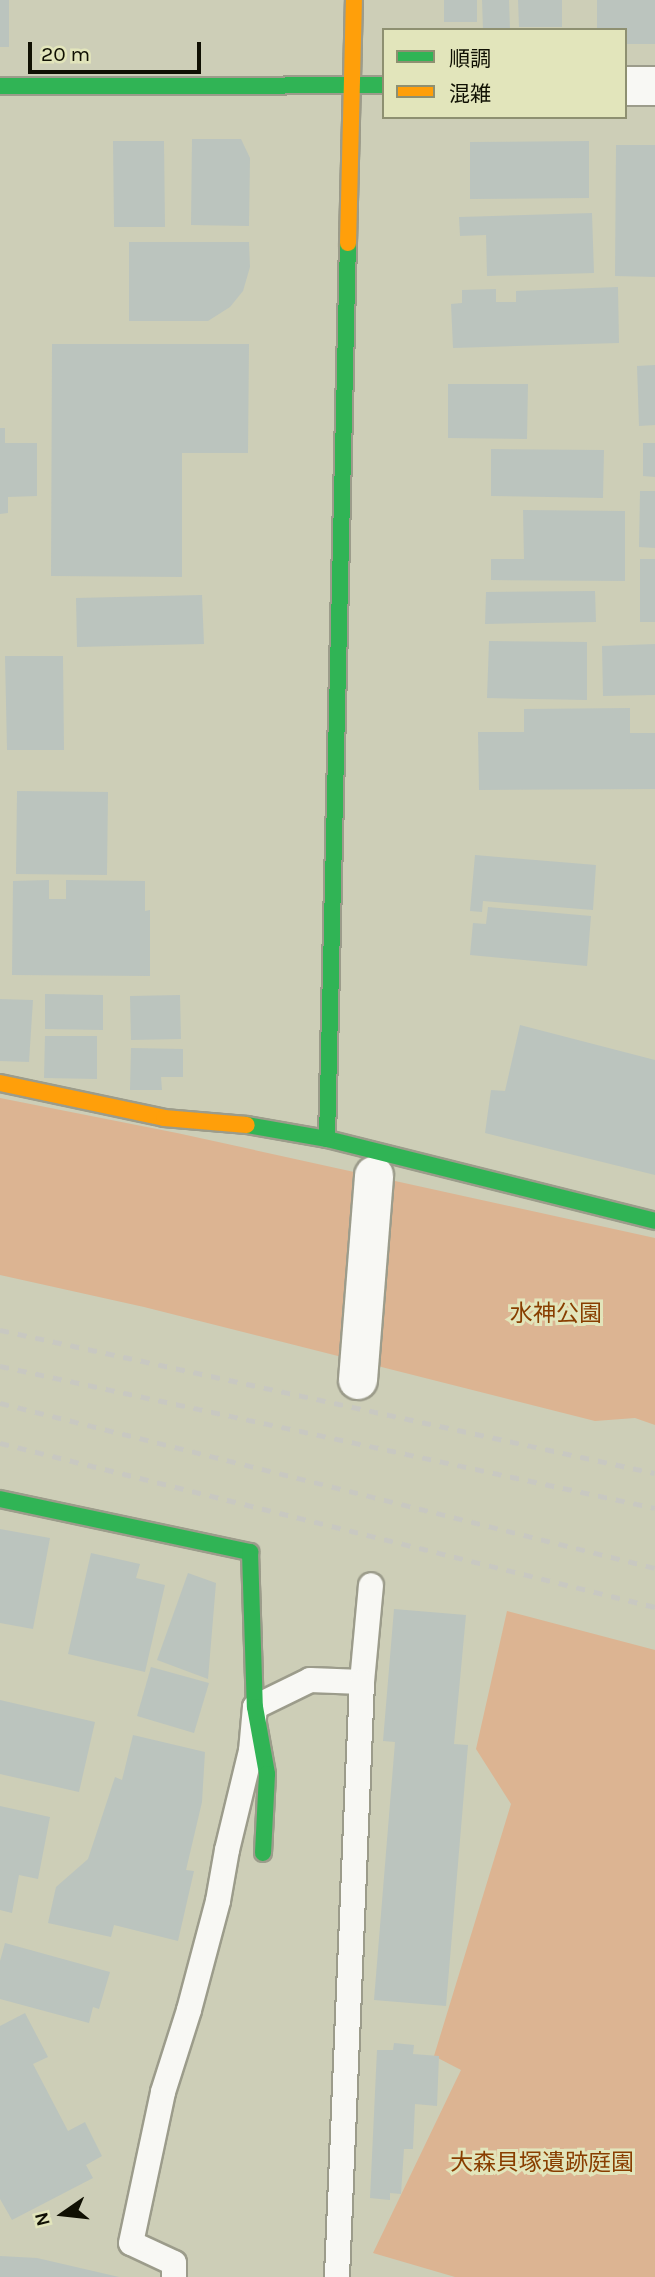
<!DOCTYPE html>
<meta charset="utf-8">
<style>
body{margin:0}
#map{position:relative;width:655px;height:2277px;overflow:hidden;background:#cdceb7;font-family:Karla,"Noto Sans JP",sans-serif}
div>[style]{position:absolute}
.green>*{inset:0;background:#dcb492}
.building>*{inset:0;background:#bbc4be}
.roads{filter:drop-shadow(2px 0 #9c9c8b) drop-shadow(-2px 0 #9c9c8b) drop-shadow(0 2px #9c9c8b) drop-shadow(0 -2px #9c9c8b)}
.lane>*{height:24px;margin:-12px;padding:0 12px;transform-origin:12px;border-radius:12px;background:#f8f8f4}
.street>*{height:38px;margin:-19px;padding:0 19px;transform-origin:19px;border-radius:19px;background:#f8f8f4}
.fast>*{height:16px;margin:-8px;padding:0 8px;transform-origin:8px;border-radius:8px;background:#30b455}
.slow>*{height:16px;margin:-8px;padding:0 8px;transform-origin:8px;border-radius:8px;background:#ff9f0a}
.rail>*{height:5px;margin-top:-2.5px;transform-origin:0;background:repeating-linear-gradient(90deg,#c8c8c1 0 9px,transparent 0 18px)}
span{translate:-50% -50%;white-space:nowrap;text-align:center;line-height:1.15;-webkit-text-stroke:6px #e2e5bb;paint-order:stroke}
.park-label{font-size:23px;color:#883e00}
.legend{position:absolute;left:382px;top:28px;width:245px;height:91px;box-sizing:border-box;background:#e2e5bb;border:2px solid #8e9071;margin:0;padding:9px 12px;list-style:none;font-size:21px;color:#101003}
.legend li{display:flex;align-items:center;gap:14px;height:35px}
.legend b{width:35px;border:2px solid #8e9071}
.north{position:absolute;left:28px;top:2179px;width:70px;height:70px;-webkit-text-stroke:5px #e2e5bb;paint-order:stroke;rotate:256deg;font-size:19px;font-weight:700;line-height:28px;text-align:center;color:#101003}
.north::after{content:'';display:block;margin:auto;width:24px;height:32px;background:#101003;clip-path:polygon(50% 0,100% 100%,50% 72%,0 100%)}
.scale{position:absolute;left:28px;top:42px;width:173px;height:32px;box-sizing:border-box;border:4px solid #101003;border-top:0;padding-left:9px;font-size:21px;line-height:24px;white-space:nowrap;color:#101003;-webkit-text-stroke:5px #e2e5bb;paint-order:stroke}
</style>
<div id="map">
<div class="green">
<div style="clip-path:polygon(0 1098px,177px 1133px,655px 1238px,655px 1425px,635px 1418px,595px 1421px,144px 1307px,0 1275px)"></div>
<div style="clip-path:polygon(507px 1611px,655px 1650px,655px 2277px,455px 2277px,373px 2253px,461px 2070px,434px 2056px,511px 1804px,476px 1749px)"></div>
</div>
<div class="building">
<div style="clip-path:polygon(0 0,9px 0,9px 47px,0 47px)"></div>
<div style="clip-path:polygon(444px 0,477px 0,477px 22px,444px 22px)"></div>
<div style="clip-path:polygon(482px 0,509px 0,510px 30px,483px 30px)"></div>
<div style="clip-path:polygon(518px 0,562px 0,562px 27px,519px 27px)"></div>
<div style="clip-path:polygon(597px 0,655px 0,655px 44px,625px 44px,625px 30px,597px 30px)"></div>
<div style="clip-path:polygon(192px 139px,241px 139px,250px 158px,249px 226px,191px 225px)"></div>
<div style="clip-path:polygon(113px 141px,164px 141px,165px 227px,114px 227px)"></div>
<div style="clip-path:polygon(589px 141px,589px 198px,470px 199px,470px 142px)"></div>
<div style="clip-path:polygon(616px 145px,655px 145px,655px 277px,615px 276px)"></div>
<div style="clip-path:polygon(592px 213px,594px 273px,487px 276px,486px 235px,460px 236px,459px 217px)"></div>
<div style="clip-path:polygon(129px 242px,249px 242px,250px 267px,243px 291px,230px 307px,208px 321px,129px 321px)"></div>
<div style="clip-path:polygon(618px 287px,619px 343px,453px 348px,451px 304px,462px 303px,462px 290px,496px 289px,496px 302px,516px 302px,516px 291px)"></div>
<div style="clip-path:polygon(52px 344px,249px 344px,248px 453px,182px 453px,182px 577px,51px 576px)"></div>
<div style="clip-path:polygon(655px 365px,655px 425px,639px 426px,637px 366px)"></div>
<div style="clip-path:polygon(448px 384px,528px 384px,527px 439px,448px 438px)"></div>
<div style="clip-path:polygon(0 428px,5px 428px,5px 443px,37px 443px,37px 496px,8px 497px,8px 513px,0 514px)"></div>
<div style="clip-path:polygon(643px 443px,655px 443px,655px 477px,643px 476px)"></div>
<div style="clip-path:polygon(491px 449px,604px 450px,603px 498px,491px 496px)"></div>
<div style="clip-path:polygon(640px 491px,655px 491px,655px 548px,639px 547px)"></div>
<div style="clip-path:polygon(523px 510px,625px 511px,625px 581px,491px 580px,491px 559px,524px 559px)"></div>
<div style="clip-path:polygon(640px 559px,655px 559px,655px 622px,640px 622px)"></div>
<div style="clip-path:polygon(595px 591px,596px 622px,485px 624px,486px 592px)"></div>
<div style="clip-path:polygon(202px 595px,204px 644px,77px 647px,76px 598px)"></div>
<div style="clip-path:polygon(489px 641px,587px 642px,587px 700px,487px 698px)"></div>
<div style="clip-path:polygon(655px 644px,655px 695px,603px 696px,602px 646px)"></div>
<div style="clip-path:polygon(5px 656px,63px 656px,64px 750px,7px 750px)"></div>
<div style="clip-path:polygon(630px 708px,630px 733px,655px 733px,655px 789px,479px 790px,478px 732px,524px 732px,524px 709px)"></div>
<div style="clip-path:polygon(17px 791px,108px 792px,107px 875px,16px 874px)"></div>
<div style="clip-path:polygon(475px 855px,596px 865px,593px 910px,483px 901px,482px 912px,470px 911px)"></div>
<div style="clip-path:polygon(49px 880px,49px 899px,66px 899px,66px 880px,145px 881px,145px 911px,150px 910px,150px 976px,12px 975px,13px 881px)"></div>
<div style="clip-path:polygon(488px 907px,591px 916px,587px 966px,470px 955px,473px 923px,486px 924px)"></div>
<div style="clip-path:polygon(45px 994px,103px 995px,103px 1030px,45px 1029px)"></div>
<div style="clip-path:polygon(180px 995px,181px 1039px,131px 1040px,130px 996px)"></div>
<div style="clip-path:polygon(0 999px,33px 1000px,29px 1062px,0 1061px)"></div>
<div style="clip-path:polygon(520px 1025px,655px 1060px,655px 1175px,485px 1133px,491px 1090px,505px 1091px)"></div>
<div style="clip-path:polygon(45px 1036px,97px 1036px,97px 1079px,44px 1078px)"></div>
<div style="clip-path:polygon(131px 1048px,183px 1049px,183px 1077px,161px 1077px,162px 1090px,130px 1090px)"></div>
<div style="clip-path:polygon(0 1529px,50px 1538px,33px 1629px,0 1623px)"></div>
<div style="clip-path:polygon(91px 1553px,140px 1564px,136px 1578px,165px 1585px,145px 1672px,68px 1654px)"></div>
<div style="clip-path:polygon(188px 1573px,216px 1583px,208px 1679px,157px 1660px)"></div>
<div style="clip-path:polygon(394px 1609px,466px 1615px,454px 1744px,468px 1745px,446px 2006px,374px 2000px,395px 1742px,383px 1741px)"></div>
<div style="clip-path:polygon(151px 1667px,209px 1683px,194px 1733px,137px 1716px)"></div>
<div style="clip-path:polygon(0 1700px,95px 1722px,79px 1792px,0 1774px)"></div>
<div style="clip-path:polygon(133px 1735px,205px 1752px,202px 1802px,186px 1870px,194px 1871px,178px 1941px,114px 1925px,111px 1937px,48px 1923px,56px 1887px,88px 1859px,115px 1777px,122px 1780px)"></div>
<div style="clip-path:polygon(0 1806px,50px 1817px,38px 1879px,19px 1875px,12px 1913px,0 1910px)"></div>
<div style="clip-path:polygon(5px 1943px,110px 1972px,99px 2009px,93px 2007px,89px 2023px,0 1999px,0 1961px)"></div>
<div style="clip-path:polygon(25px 2013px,48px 2057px,33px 2064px,68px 2131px,85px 2122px,102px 2156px,86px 2165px,93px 2178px,12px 2220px,0 2199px,0 2026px)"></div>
<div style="clip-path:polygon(394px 2043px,414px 2045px,413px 2054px,439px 2056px,437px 2106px,415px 2104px,413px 2149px,404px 2149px,401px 2194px,390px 2193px,390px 2200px,370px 2198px,377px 2050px,393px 2050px)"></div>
<div style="clip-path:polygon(0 2256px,37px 2258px,119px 2277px,0 2277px)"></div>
</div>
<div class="roads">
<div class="lane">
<div style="left:362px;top:1682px;width:97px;rotate:-84.7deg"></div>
<div style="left:174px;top:2277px;width:14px;rotate:-90deg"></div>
<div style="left:174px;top:2263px;width:47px;rotate:-155.1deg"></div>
<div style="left:131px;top:2243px;width:154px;rotate:-78deg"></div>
<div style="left:163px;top:2092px;width:86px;rotate:-72.4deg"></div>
<div style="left:189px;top:2010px;width:113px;rotate:-75.1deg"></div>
<div style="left:218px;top:1901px;width:52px;rotate:-80deg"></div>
<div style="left:227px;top:1850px;width:102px;rotate:-76.4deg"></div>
<div style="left:251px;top:1751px;width:44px;rotate:-84.8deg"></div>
<div style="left:255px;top:1707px;width:61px;rotate:-26.1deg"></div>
<div style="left:310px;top:1680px;width:52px;rotate:2.2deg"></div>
<div style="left:362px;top:1682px;width:596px;rotate:92.41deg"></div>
</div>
<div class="street">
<div style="left:625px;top:86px;width:30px"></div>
<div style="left:358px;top:1380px;width:205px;rotate:-85.5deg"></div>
</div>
<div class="fast">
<div style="left:0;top:86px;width:384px;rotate:-0.1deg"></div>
<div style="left:247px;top:1125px;width:81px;rotate:9.9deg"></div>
<div style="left:327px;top:1139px;width:338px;rotate:14deg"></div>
<div style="left:327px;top:1139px;width:896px;rotate:-88.66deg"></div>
<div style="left:0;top:1499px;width:256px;rotate:12deg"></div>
<div style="left:250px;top:1552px;width:155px;rotate:88.2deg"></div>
<div style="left:255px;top:1707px;width:68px;rotate:79.8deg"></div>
<div style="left:267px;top:1774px;width:79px;rotate:92.9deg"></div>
</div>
<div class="slow">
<div style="left:348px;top:243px;width:243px;rotate:-88.6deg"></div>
<div style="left:0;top:1083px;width:168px;rotate:12deg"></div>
<div style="left:164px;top:1118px;width:83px;rotate:4.8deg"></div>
</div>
</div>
<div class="rail">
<div style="left:0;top:1330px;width:670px;rotate:12.32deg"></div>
<div style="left:0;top:1366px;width:670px;rotate:12.23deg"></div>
<div style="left:0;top:1403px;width:675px;rotate:14.14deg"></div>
<div style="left:0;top:1443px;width:675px;rotate:14.06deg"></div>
</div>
<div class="park-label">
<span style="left:556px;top:1314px">水神公園</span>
<span style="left:542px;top:2163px">大森貝塚遺跡庭園</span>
</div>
<ul class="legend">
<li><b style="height:9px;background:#30b455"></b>順調</li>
<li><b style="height:9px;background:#ff9f0a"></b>混雑</li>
</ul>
<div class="north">N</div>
<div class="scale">20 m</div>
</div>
